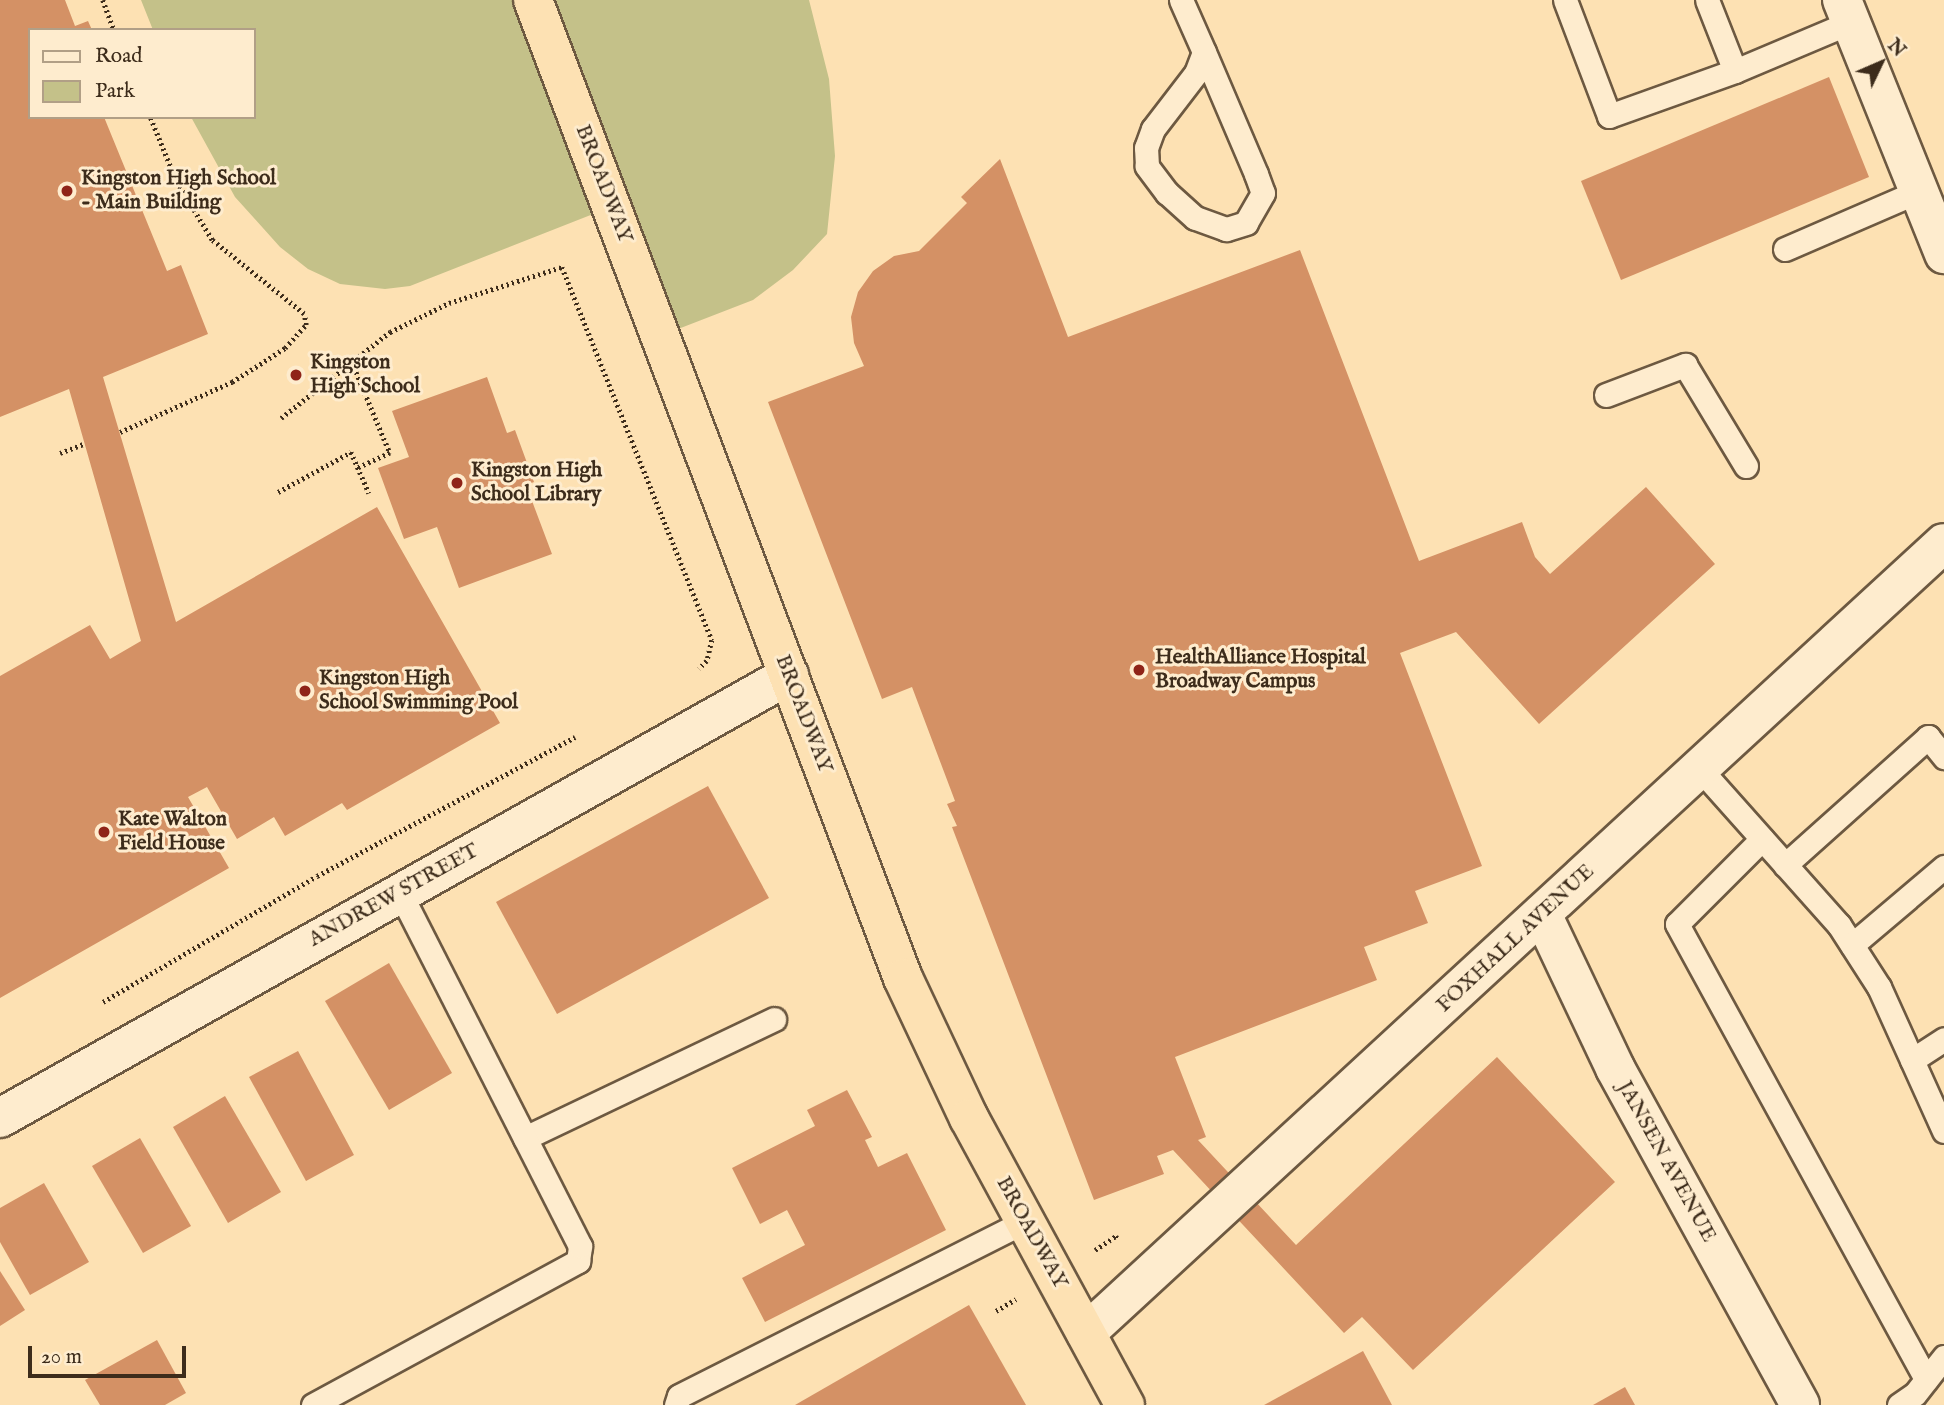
<!DOCTYPE html>
<style>
body{margin:0}
#map{position:relative;width:1944px;height:1405px;overflow:hidden;background:#fde1b3;font-family:"IM FELL English",serif}
div>[style]{position:absolute}
.green>*{inset:0;background:#c4c189}
.building>*{inset:0;background:#d49165}
.path>*{height:4.5px;margin-top:-2.25px;transform-origin:0;background:repeating-linear-gradient(90deg,#3d2c1b 0 2px,transparent 0 5.5px)}
.roads{filter:drop-shadow(2px 0 #6d5941) drop-shadow(-2px 0 #6d5941) drop-shadow(0 2px #6d5941) drop-shadow(0 -2px #6d5941)}
.lane>*{height:23px;margin:-11.5px;padding:0 11.5px;transform-origin:11.5px;border-radius:11.5px;background:#feecce}
.street>*{height:38px;margin:-19px;padding:0 19px;transform-origin:19px;border-radius:19px;background:#feecce}
.secondary>*{height:38px;margin:-19px;padding:0 19px;transform-origin:19px;border-radius:19px;background:#feecce}
.highway>*{height:38px;margin:-19px;padding:0 19px;transform-origin:19px;border-radius:19px;background:#fde1b3}
.dots>*{width:19px;height:19px;translate:-50% -50%;box-sizing:border-box;border:4px solid #feecce;border-radius:50%}
span{translate:-50% -50%;white-space:nowrap;text-align:center;line-height:1.15;-webkit-text-stroke:6px #feecce;paint-order:stroke}
.poi-label{font-size:21px;color:#3d2c1b;font-weight:700}
.left{translate:0 -50%;text-align:left}
.street-label{font-size:21px;color:#3d2c1b}
.legend{position:absolute;left:28px;top:28px;width:228px;height:91px;box-sizing:border-box;background:#feecce;border:2px solid #b19f86;margin:0;padding:9px 12px;list-style:none;font-size:21px;color:#3d2c1b}
.legend li{display:flex;align-items:center;gap:14px;height:35px}
.legend b{width:35px;border:2px solid #b19f86}
.north{position:absolute;left:1846px;top:28px;width:70px;height:70px;-webkit-text-stroke:5px #feecce;paint-order:stroke;rotate:46deg;font-size:19px;font-weight:700;line-height:28px;text-align:center;color:#3d2c1b}
.north::after{content:'';display:block;margin:auto;width:24px;height:32px;background:#3d2c1b;clip-path:polygon(50% 0,100% 100%,50% 72%,0 100%)}
.scale{position:absolute;left:28px;top:1346px;width:158px;height:32px;box-sizing:border-box;border:4px solid #3d2c1b;border-top:0;padding-left:9px;font-size:21px;line-height:24px;white-space:nowrap;color:#3d2c1b;-webkit-text-stroke:5px #feecce;paint-order:stroke}
</style>
<div id="map">
<div class="green">
<div style="clip-path:polygon(141px 0,809px 0,829px 79px,835px 156px,827px 234px,793px 270px,753px 300px,660px 336px,611px 207px,410px 286px,385px 289px,340px 284px,308px 269px,280px 247px,235px 197px,191px 117px,254px 117px,254px 30px,153px 30px)"></div>
</div>
<div class="building">
<div style="clip-path:polygon(0 0,65px 0,75px 26px,88px 21px,92px 30px,30px 30px,30px 117px,104px 117px,167px 271px,181px 265px,208px 334px,103px 377px,176px 622px,377px 507px,500px 723px,347px 810px,342px 803px,285px 836px,274px 817px,237px 839px,207px 787px,188px 797px,229px 868px,0 998px,0 676px,90px 625px,110px 659px,141px 641px,69px 389px,0 417px)"></div>
<div style="clip-path:polygon(1829px 77px,1869px 177px,1621px 280px,1581px 181px)"></div>
<div style="clip-path:polygon(1000px 159px,1068px 337px,1300px 250px,1419px 561px,1522px 522px,1535px 557px,1550px 574px,1646px 487px,1715px 564px,1539px 724px,1456px 632px,1400px 653px,1482px 866px,1415px 891px,1428px 923px,1364px 947px,1377px 980px,1175px 1057px,1206px 1137px,1198px 1140px,1296px 1245px,1497px 1057px,1615px 1182px,1413px 1370px,1362px 1317px,1344px 1333px,1173px 1150px,1157px 1156px,1164px 1174px,1094px 1200px,952px 827px,957px 826px,947px 804px,955px 801px,912px 687px,882px 699px,768px 402px,864px 366px,854px 343px,851px 317px,858px 292px,873px 271px,894px 256px,919px 251px,967px 203px,961px 197px)"></div>
<div style="clip-path:polygon(487px 377px,507px 433px,515px 430px,534px 482px,526px 485px,552px 554px,459px 588px,437px 527px,404px 539px,378px 468px,409px 457px,392px 411px)"></div>
<div style="clip-path:polygon(708px 786px,769px 898px,557px 1014px,496px 902px)"></div>
<div style="clip-path:polygon(389px 963px,452px 1073px,389px 1110px,325px 1001px)"></div>
<div style="clip-path:polygon(298px 1051px,354px 1155px,306px 1181px,249px 1077px)"></div>
<div style="clip-path:polygon(847px 1090px,872px 1137px,865px 1140px,878px 1167px,907px 1153px,946px 1230px,765px 1322px,742px 1278px,805px 1245px,787px 1210px,760px 1224px,732px 1168px,815px 1126px,807px 1110px)"></div>
<div style="clip-path:polygon(225px 1096px,281px 1192px,228px 1223px,173px 1127px)"></div>
<div style="clip-path:polygon(140px 1138px,191px 1226px,143px 1253px,92px 1166px)"></div>
<div style="clip-path:polygon(44px 1183px,89px 1262px,30px 1295px,0 1242px,0 1208px)"></div>
<div style="clip-path:polygon(0 1271px,25px 1310px,0 1326px)"></div>
<div style="clip-path:polygon(969px 1305px,1026px 1405px,795px 1405px)"></div>
<div style="clip-path:polygon(157px 1340px,186px 1393px,165px 1405px,100px 1405px,85px 1380px)"></div>
<div style="clip-path:polygon(1363px 1351px,1392px 1405px,1264px 1405px)"></div>
<div style="clip-path:polygon(1625px 1387px,1635px 1405px,1593px 1405px)"></div>
</div>
<div class="path">
<div style="left:103px;top:0;width:32px;rotate:70deg"></div>
<div style="left:352px;top:362px;width:99px;rotate:67.3deg"></div>
<div style="left:390px;top:453px;width:35px;rotate:155deg"></div>
<div style="left:281px;top:418px;width:139px;rotate:-38.3deg"></div>
<div style="left:390px;top:332px;width:66px;rotate:-26.2deg"></div>
<div style="left:449px;top:303px;width:119px;rotate:-17.7deg"></div>
<div style="left:562px;top:267px;width:402px;rotate:68.1deg"></div>
<div style="left:712px;top:640px;width:22px;rotate:103deg"></div>
<div style="left:707px;top:661px;width:11px;rotate:135deg"></div>
<div style="left:120px;top:432px;width:123px;rotate:-24.1deg"></div>
<div style="left:232px;top:382px;width:63px;rotate:-32.7deg"></div>
<div style="left:285px;top:348px;width:31px;rotate:-48deg"></div>
<div style="left:306px;top:325px;width:11px;rotate:-100deg"></div>
<div style="left:304px;top:314px;width:118px;rotate:-141.2deg"></div>
<div style="left:212px;top:240px;width:69px;rotate:-121.4deg"></div>
<div style="left:176px;top:181px;width:69px;rotate:-112.1deg"></div>
<div style="left:60px;top:453px;width:26px;rotate:-21deg"></div>
<div style="left:278px;top:492px;width:83px;rotate:-28.7deg"></div>
<div style="left:351px;top:452px;width:45px;rotate:66.3deg"></div>
<div style="left:103px;top:1002px;width:248px;rotate:-30.5deg"></div>
<div style="left:317px;top:876px;width:293px;rotate:-28.3deg"></div>
<div style="left:1095px;top:1250px;width:25px;rotate:-34deg"></div>
<div style="left:1116px;top:1236px;width:4px;rotate:63deg"></div>
<div style="left:996px;top:1311px;width:23px;rotate:-31deg"></div>
</div>
<div class="roads">
<div class="lane">
<div style="left:1181px;top:0;width:57px;rotate:66.1deg"></div>
<div style="left:1204px;top:52px;width:133px;rotate:66.9deg"></div>
<div style="left:1256px;top:174px;width:20px;rotate:70deg"></div>
<div style="left:1263px;top:193px;width:34px;rotate:120deg"></div>
<div style="left:1246px;top:223px;width:21px;rotate:163deg"></div>
<div style="left:1226px;top:229px;width:33px;rotate:-160deg"></div>
<div style="left:1195px;top:218px;width:38px;rotate:-138deg"></div>
<div style="left:1167px;top:193px;width:34px;rotate:-127deg"></div>
<div style="left:1147px;top:166px;width:18px;rotate:-93deg"></div>
<div style="left:1146px;top:148px;width:20px;rotate:-70deg"></div>
<div style="left:1153px;top:129px;width:71px;rotate:-52.5deg"></div>
<div style="left:1196px;top:73px;width:22px;rotate:-69deg"></div>
<div style="left:1565px;top:0;width:124px;rotate:69.2deg"></div>
<div style="left:1609px;top:116px;width:134px;rotate:-19.7deg"></div>
<div style="left:1735px;top:71px;width:126px;rotate:-22.9deg"></div>
<div style="left:1707px;top:0;width:76px;rotate:68.5deg"></div>
<div style="left:1785px;top:249px;width:146px;rotate:-23.4deg"></div>
<div style="left:1606px;top:395px;width:85px;rotate:-20.8deg"></div>
<div style="left:1685px;top:365px;width:118px;rotate:58.9deg"></div>
<div style="left:1700px;top:769px;width:209px;rotate:48.3deg"></div>
<div style="left:1839px;top:925px;width:74px;rotate:57.2deg"></div>
<div style="left:1879px;top:987px;width:158px;rotate:65.7deg"></div>
<div style="left:1762px;top:839px;width:120px;rotate:135deg"></div>
<div style="left:1677px;top:924px;width:519px;rotate:61.31deg"></div>
<div style="left:1785px;top:865px;width:192px;rotate:-41.8deg"></div>
<div style="left:1928px;top:737px;width:26px;rotate:51deg"></div>
<div style="left:1852px;top:945px;width:121px;rotate:-40.3deg"></div>
<div style="left:1912px;top:1060px;width:38px;rotate:-33deg"></div>
<div style="left:525px;top:1138px;width:276px;rotate:-25.5deg"></div>
<div style="left:313px;top:1405px;width:302px;rotate:-28.5deg"></div>
<div style="left:578px;top:1261px;width:15px;rotate:-82deg"></div>
<div style="left:580px;top:1246px;width:396px;rotate:-117deg"></div>
<div style="left:676px;top:1405px;width:9px;rotate:-72deg"></div>
<div style="left:679px;top:1396px;width:386px;rotate:-26.8deg"></div>
<div style="left:1899px;top:1405px;width:19px;rotate:-35deg"></div>
<div style="left:1915px;top:1394px;width:47px;rotate:-51.9deg"></div>
</div>
<div class="street">
<div style="left:1542px;top:914px;width:170px;rotate:64.6deg"></div>
<div style="left:1615px;top:1068px;width:384px;rotate:61.2deg"></div>
<div style="left:0;top:1118px;width:905px;rotate:-29.31deg"></div>
</div>
<div class="secondary">
<div style="left:1842px;top:0;width:274px;rotate:68.1deg"></div>
<div style="left:1086px;top:1333px;width:1166px;rotate:-42.64deg"></div>
</div>
<div class="highway">
<div style="left:533px;top:0;width:1046px;rotate:69.28deg"></div>
<div style="left:903px;top:978px;width:155px;rotate:64.8deg"></div>
<div style="left:969px;top:1118px;width:327px;rotate:61.5deg"></div>
</div>
</div>
<div class="dots">
<div style="left:67px;top:191px;background:#8f2418"></div>
<div style="left:296px;top:375px;background:#8f2418"></div>
<div style="left:457px;top:483px;background:#8f2418"></div>
<div style="left:1139px;top:670px;background:#8f2418"></div>
<div style="left:305px;top:691px;background:#8f2418"></div>
<div style="left:104px;top:832px;background:#8f2418"></div>
</div>
<div class="poi-label">
<span class="left" style="left:81px;top:191px">Kingston High School<br>- Main Building</span>
<span class="left" style="left:310px;top:375px">Kingston<br>High School</span>
<span class="left" style="left:471px;top:483px">Kingston High<br>School Library</span>
<span class="left" style="left:1155px;top:670px">HealthAlliance Hospital<br>Broadway Campus</span>
<span class="left" style="left:319px;top:691px">Kingston High<br>School Swimming Pool</span>
<span class="left" style="left:118px;top:832px">Kate Walton<br>Field House</span>
</div>
<div class="street-label">
<span style="left:603px;top:184px;rotate:69deg">BROADWAY</span>
<span style="left:803px;top:714px;rotate:69deg">BROADWAY</span>
<span style="left:394px;top:896px;rotate:-29deg">ANDREW STREET</span>
<span style="left:1516px;top:939px;rotate:-43deg">FOXHALL AVENUE</span>
<span style="left:1666px;top:1162px;rotate:61deg">JANSEN AVENUE</span>
<span style="left:1031px;top:1233px;rotate:61deg">BROADWAY</span>
</div>
<ul class="legend">
<li><b style="height:9px;background:#feecce"></b>Road</li>
<li><b style="height:19px;background:#c4c189"></b>Park</li>
</ul>
<div class="north">N</div>
<div class="scale">20 m</div>
</div>
